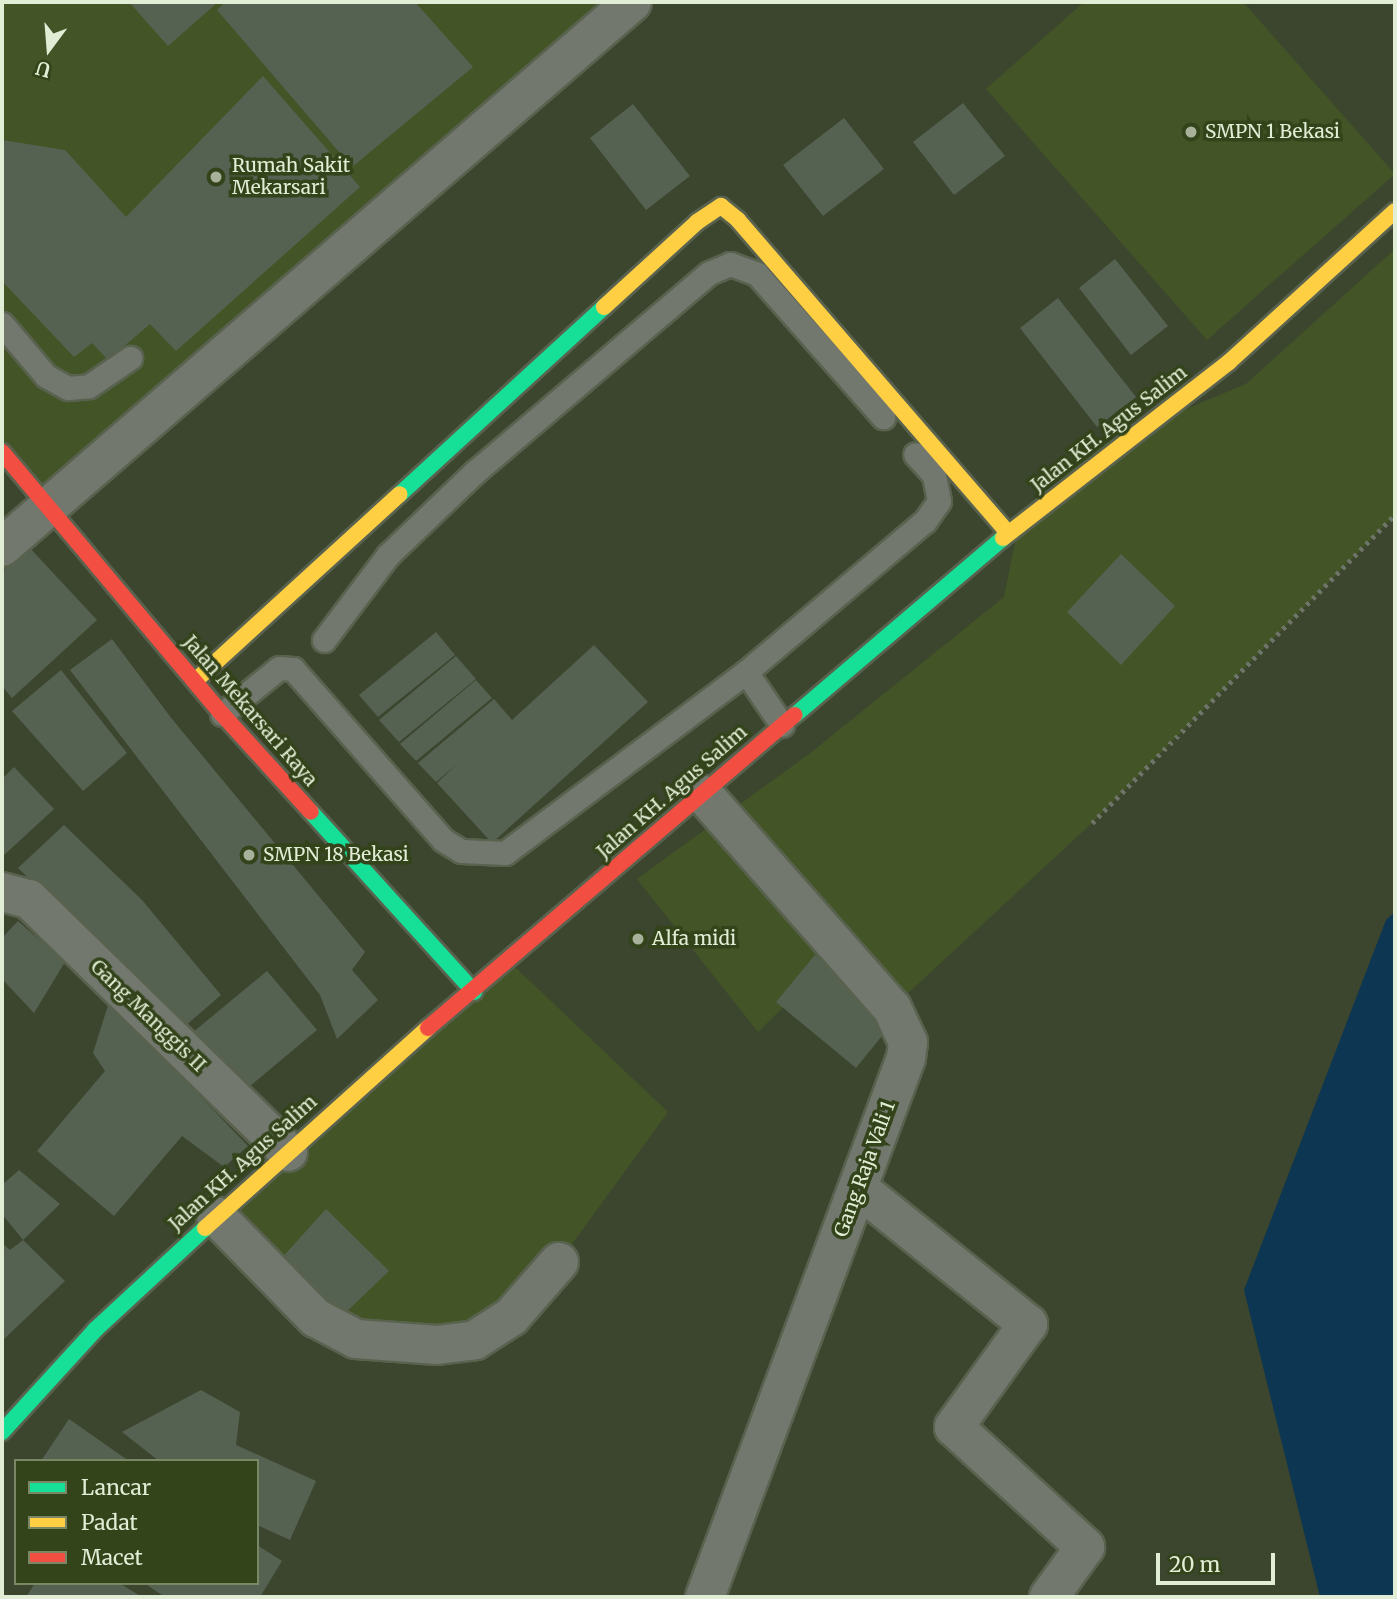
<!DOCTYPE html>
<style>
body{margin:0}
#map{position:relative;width:1397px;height:1599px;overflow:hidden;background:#3c452e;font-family:Merriweather,serif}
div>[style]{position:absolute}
.built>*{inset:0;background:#435527}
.water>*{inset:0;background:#0c3652}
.building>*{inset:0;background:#566251}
.path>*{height:4.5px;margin-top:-2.25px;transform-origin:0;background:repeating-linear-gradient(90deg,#6f7468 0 3.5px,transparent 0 8.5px)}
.roads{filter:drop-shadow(2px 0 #59624e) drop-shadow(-2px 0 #59624e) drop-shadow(0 2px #59624e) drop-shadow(0 -2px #59624e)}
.lane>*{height:23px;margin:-11.5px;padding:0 11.5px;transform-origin:11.5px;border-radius:11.5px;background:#73786f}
.street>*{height:38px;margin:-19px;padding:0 19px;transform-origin:19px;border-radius:19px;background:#73786f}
.fast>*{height:16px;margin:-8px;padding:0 8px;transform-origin:8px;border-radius:8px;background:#16e098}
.slow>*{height:16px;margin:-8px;padding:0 8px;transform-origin:8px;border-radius:8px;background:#ffcf43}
.jam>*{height:16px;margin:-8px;padding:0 8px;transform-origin:8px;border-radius:8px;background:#f24e42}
.dots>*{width:19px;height:19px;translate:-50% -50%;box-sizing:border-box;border:4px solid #33431a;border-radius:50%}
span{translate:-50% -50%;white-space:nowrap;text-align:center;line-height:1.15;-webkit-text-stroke:7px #33431a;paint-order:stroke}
.poi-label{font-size:19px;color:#e2edd5}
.left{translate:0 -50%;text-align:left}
.street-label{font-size:19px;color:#e2edd5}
.frame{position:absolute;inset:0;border:4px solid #e2edd5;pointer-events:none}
.legend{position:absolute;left:14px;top:1459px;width:245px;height:126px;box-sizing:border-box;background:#33431a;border:2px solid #798765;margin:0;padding:9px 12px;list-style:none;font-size:21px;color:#e2edd5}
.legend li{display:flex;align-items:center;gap:14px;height:35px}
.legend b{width:35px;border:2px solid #798765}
.north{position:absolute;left:14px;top:14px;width:70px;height:70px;-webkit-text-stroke:5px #33431a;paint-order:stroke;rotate:196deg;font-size:19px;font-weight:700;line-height:28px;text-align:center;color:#e2edd5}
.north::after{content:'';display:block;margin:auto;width:24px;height:32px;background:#e2edd5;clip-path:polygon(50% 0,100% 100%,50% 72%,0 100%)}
.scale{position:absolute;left:1156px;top:1553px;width:119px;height:32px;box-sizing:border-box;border:4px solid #e2edd5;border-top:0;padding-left:9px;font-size:21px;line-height:24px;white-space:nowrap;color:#e2edd5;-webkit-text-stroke:5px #33431a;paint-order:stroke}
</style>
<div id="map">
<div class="built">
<div style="clip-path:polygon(2px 2px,632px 2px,49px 508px,2px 452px)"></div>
<div style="clip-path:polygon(1084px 2px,1243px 2px,1395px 174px,1207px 340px,986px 89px)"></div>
<div style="clip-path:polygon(1395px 249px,1395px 515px,1092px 823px,892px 1008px,840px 952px,758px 1032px,637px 879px,809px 754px,1004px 597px,1019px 523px,1090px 449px,1246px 384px)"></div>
<div style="clip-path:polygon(515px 967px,668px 1112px,559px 1262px,511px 1317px,356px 1339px,216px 1216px)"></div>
</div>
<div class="water">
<div style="clip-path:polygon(1395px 912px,1395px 1597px,1320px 1597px,1244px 1290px,1386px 920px)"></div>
</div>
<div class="building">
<div style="clip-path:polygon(129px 2px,218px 2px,168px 46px)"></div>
<div style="clip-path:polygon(225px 2px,415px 2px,473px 67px,352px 167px,217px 10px)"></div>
<div style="clip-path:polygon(263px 76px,360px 187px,176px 351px,150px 324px,108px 360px,92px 343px,74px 357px,2px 281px,2px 140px,65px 150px,126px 217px)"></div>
<div style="clip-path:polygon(963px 103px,1005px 156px,954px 195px,913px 142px)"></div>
<div style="clip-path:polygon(633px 104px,690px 176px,646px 210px,590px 138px)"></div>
<div style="clip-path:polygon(844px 118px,884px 169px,823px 216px,783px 165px)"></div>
<div style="clip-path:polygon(1115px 259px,1168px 326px,1131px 355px,1079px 288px)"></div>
<div style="clip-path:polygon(1058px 298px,1136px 397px,1097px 427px,1020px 328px)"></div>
<div style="clip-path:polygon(28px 546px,97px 620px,12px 698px,2px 686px,2px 571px)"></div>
<div style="clip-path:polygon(1121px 554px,1175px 606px,1121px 665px,1067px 612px)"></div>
<div style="clip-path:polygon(436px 632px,455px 655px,378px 717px,359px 695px)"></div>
<div style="clip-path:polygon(112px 639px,172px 719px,365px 952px,352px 970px,378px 1000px,337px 1039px,320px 995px,70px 670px)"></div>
<div style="clip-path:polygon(594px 645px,648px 702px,492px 843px,437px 783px,457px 764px,436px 782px,418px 763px,494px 699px,512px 720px)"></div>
<div style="clip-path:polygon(456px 656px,476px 679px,399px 742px,379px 720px)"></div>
<div style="clip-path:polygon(61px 670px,127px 753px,83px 791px,12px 711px)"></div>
<div style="clip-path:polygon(476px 680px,492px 698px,416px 761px,400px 744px)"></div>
<div style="clip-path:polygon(14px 767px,54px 809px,2px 857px,2px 779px)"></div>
<div style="clip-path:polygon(64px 825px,142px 900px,221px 995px,177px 1033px,95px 943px,18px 868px)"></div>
<div style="clip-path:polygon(18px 921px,65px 962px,34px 1013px,2px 979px,2px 938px)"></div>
<div style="clip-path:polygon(815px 955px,894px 1021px,856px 1068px,776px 1002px)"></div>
<div style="clip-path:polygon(267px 971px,317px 1030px,243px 1092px,192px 1033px)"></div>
<div style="clip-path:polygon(109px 1002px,248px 1146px,224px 1167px,182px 1136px,114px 1216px,37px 1151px,105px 1071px,93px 1053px)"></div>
<div style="clip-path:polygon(19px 1170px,60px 1204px,23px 1240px,2px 1214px,2px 1185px)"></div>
<div style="clip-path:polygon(326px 1209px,389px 1271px,339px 1319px,279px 1261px)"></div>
<div style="clip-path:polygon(23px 1240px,65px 1281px,3px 1340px,2px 1243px,10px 1250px)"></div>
<div style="clip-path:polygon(201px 1390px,240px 1412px,236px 1445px,316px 1481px,290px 1540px,257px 1525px,257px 1461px,159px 1461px,122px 1432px)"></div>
<div style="clip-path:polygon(69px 1419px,129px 1461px,41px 1461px)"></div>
<div style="clip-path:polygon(257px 1545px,282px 1561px,260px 1597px,165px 1597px,144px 1583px,257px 1583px)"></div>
<div style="clip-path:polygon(35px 1583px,119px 1583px,142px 1597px,26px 1597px)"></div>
</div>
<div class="path">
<div style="left:1092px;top:823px;width:432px;rotate:-45.5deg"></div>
</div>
<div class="roads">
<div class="lane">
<div style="left:2px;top:324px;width:68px;rotate:49.8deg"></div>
<div style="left:46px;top:376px;width:25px;rotate:29deg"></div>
<div style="left:68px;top:388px;width:21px;rotate:-5deg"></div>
<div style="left:89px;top:386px;width:50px;rotate:-34.3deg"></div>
<div style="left:324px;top:640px;width:106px;rotate:-53deg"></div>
<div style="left:388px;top:555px;width:120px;rotate:-43.7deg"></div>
<div style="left:475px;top:472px;width:307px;rotate:-40.4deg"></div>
<div style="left:709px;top:273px;width:23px;rotate:-23deg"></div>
<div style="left:730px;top:264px;width:29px;rotate:20deg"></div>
<div style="left:757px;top:274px;width:191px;rotate:48.6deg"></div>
<div style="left:746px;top:672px;width:64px;rotate:55.8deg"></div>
<div style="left:222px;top:714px;width:73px;rotate:-38.9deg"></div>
<div style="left:279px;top:668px;width:14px;rotate:4deg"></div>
<div style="left:293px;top:669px;width:227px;rotate:48.7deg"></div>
<div style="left:443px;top:840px;width:21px;rotate:31deg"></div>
<div style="left:461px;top:851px;width:44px;rotate:2.6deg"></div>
<div style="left:505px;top:853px;width:301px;rotate:-36.9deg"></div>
<div style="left:746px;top:672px;width:234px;rotate:-40.2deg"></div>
<div style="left:925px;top:521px;width:24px;rotate:-55deg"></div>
<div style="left:939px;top:501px;width:26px;rotate:-101deg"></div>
<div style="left:934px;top:475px;width:28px;rotate:-132deg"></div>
</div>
<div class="street">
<div style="left:2px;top:547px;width:833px;rotate:-40.86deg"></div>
<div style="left:704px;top:795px;width:284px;rotate:48.6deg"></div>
<div style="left:892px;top:1008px;width:38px;rotate:65deg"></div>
<div style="left:908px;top:1042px;width:16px;rotate:97deg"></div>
<div style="left:906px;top:1058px;width:575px;rotate:110.45deg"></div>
<div style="left:2px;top:892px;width:28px;rotate:15deg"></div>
<div style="left:29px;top:899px;width:362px;rotate:44.3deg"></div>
<div style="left:858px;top:1188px;width:218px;rotate:38.7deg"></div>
<div style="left:1028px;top:1324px;width:127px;rotate:125.7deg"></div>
<div style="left:954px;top:1427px;width:178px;rotate:42.5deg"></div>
<div style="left:1085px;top:1547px;width:62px;rotate:125.8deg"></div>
<div style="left:216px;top:1216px;width:143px;rotate:45.6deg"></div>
<div style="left:316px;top:1318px;width:45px;rotate:27.7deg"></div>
<div style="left:356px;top:1339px;width:81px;rotate:4.2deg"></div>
<div style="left:437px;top:1345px;width:38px;rotate:-7deg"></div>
<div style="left:475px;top:1340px;width:43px;rotate:-32.6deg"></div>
<div style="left:511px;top:1317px;width:73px;rotate:-48.9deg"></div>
</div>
<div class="fast">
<div style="left:400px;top:494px;width:277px;rotate:-42.5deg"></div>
<div style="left:795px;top:715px;width:273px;rotate:-40.4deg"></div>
<div style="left:311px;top:812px;width:243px;rotate:47.8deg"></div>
<div style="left:2px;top:1432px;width:138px;rotate:-47.6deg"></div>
<div style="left:95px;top:1330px;width:150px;rotate:-42.8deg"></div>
</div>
<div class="slow">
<div style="left:604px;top:307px;width:126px;rotate:-42.4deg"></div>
<div style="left:697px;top:222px;width:29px;rotate:-34deg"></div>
<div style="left:721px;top:206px;width:22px;rotate:39deg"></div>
<div style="left:738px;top:220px;width:413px;rotate:49.2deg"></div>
<div style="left:1003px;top:538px;width:286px;rotate:-37.9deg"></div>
<div style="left:1229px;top:362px;width:224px;rotate:-42.3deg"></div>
<div style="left:195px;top:681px;width:277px;rotate:-42.4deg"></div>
<div style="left:205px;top:1228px;width:300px;rotate:-41.9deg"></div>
</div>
<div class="jam">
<div style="left:2px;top:452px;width:342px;rotate:50deg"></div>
<div style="left:222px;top:714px;width:132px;rotate:47.8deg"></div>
<div style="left:428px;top:1028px;width:482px;rotate:-40.5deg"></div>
</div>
</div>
<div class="dots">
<div style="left:1191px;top:132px;background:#a8b29b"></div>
<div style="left:216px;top:177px;background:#a8b29b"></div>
<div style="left:249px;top:855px;background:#a8b29b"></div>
<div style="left:638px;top:939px;background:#a8b29b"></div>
</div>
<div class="poi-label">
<span class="left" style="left:1205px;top:132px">SMPN 1 Bekasi</span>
<span class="left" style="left:232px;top:177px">Rumah Sakit<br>Mekarsari</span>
<span class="left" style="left:263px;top:855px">SMPN 18 Bekasi</span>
<span class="left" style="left:652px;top:939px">Alfa midi</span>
</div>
<div class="street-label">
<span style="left:1109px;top:429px;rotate:-38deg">Jalan KH. Agus Salim</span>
<span style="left:250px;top:711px;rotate:49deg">Jalan Mekarsari Raya</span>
<span style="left:672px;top:792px;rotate:-41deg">Jalan KH. Agus Salim</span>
<span style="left:148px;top:1016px;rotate:44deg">Gang Manggis II</span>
<span style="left:243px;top:1163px;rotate:-42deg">Jalan KH. Agus Salim</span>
<span style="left:865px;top:1169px;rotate:-70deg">Gang Raja Vali 1</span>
</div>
<div class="frame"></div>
<ul class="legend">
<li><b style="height:9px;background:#16e098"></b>Lancar</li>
<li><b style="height:9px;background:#ffcf43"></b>Padat</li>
<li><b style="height:9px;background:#f24e42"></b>Macet</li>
</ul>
<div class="north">U</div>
<div class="scale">20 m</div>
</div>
